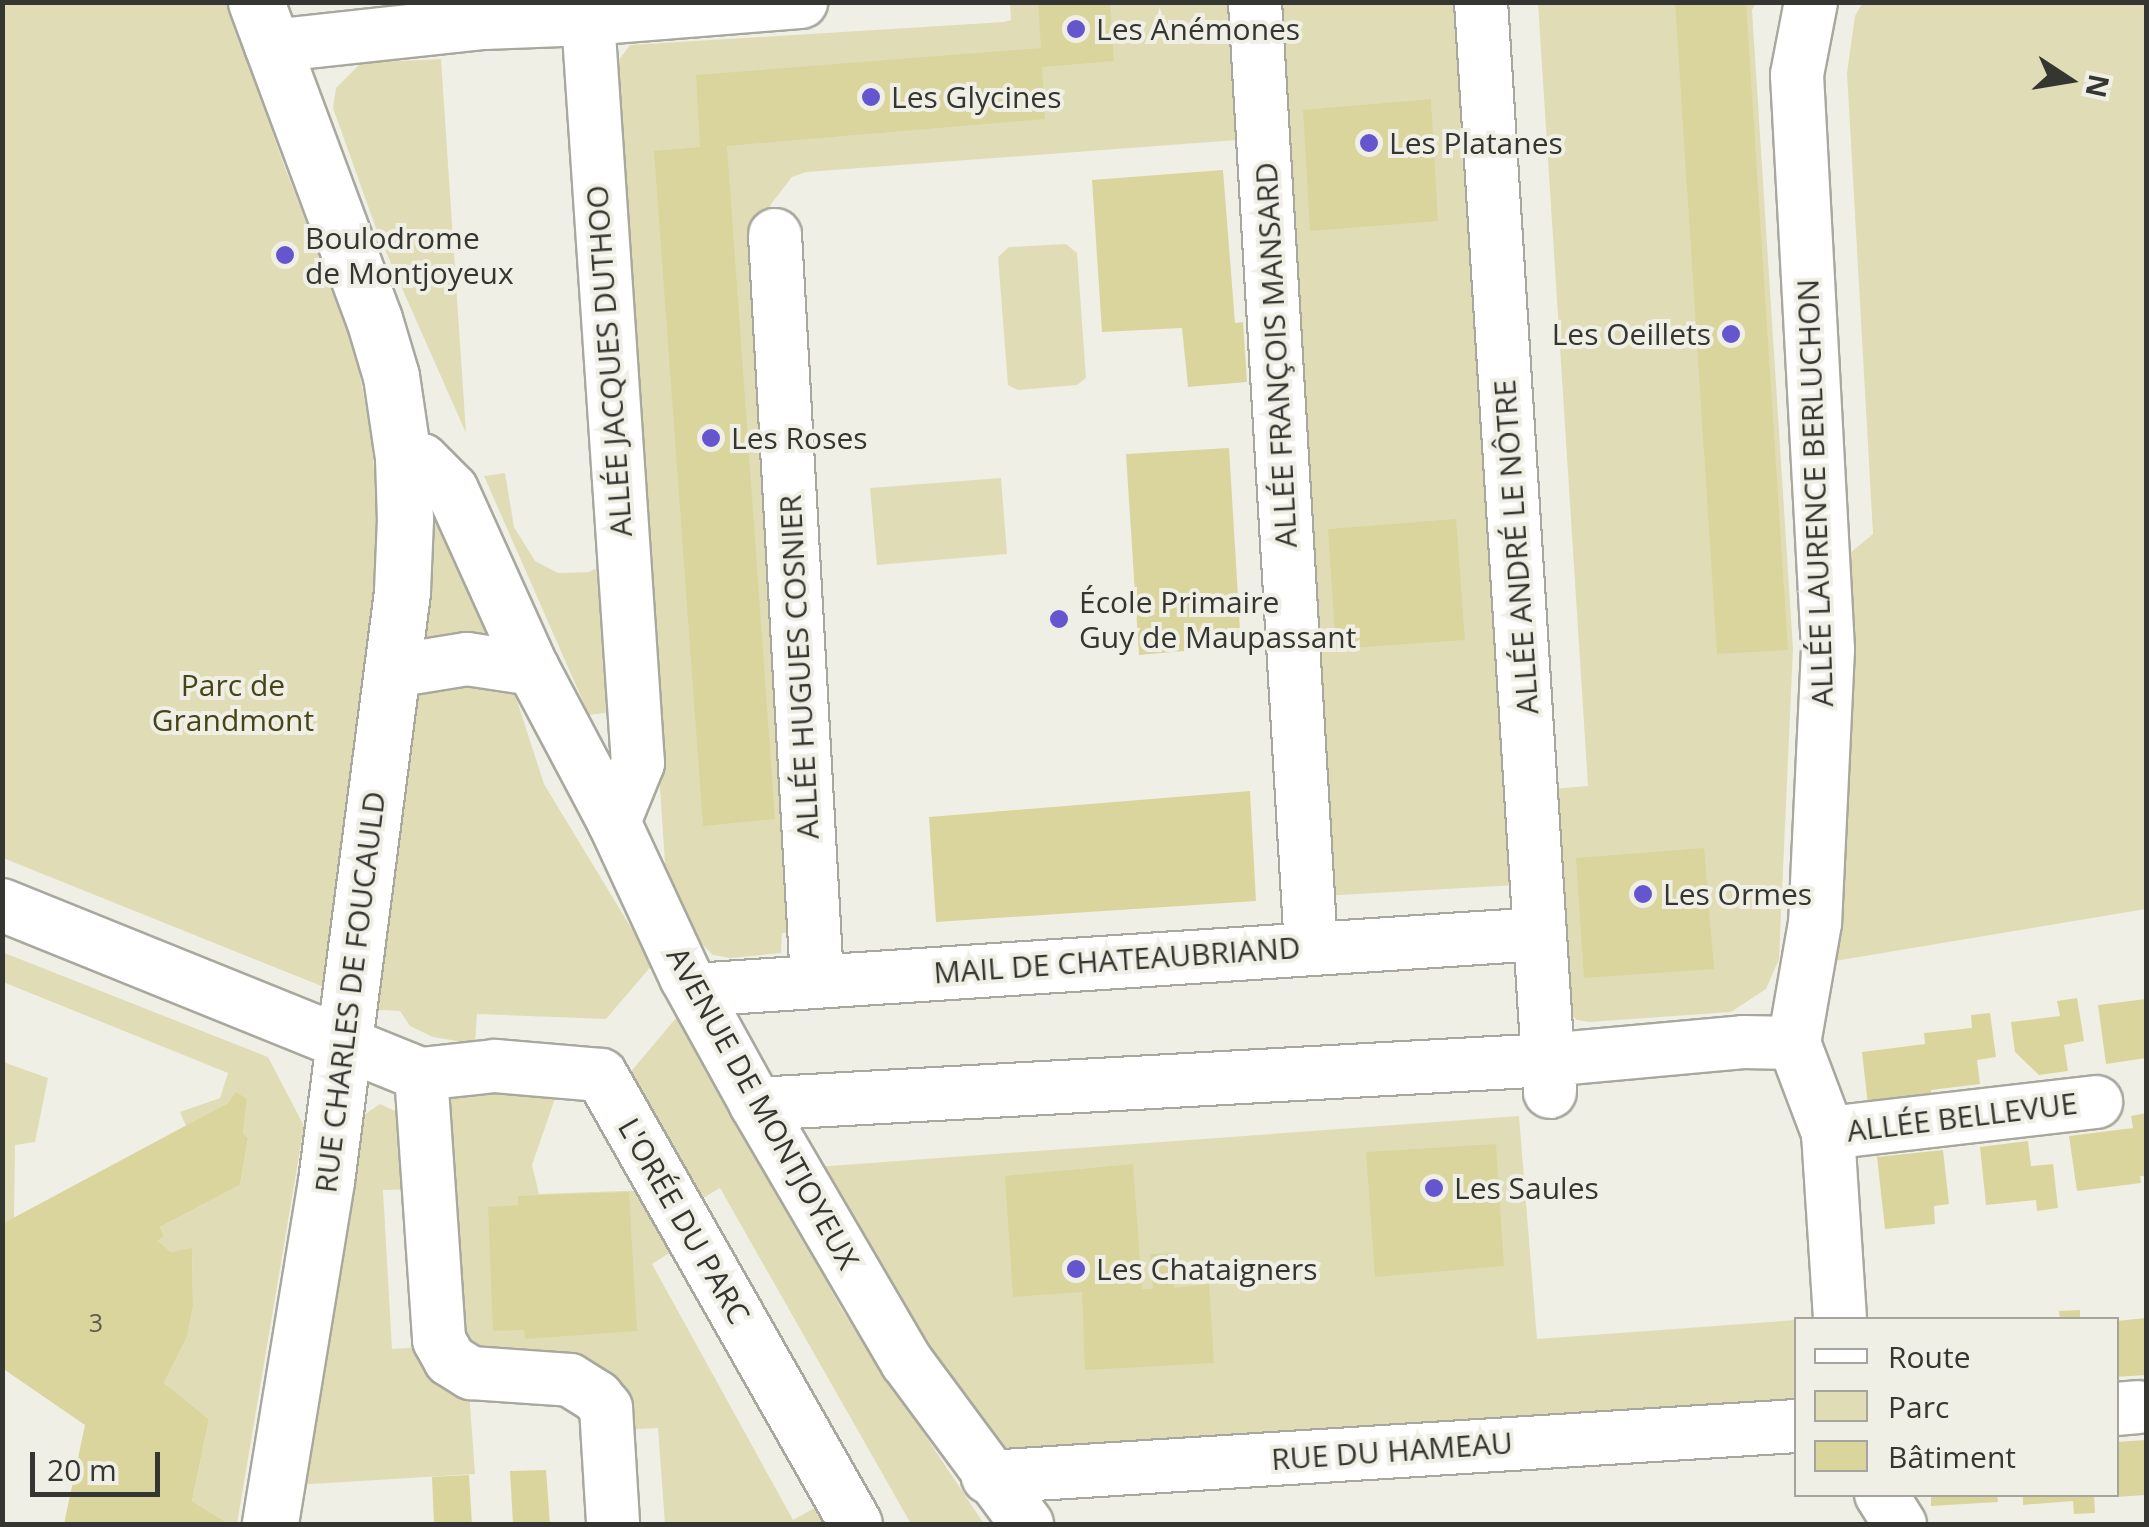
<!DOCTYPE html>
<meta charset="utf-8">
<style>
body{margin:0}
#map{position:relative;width:2149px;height:1527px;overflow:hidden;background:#f0efe5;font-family:"Open Sans",sans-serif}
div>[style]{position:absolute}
.green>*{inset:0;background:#e0ddb6}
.building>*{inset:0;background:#dad59d}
.roads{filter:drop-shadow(2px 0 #a8a89e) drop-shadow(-2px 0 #a8a89e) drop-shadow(0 2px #a8a89e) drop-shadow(0 -2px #a8a89e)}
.street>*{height:52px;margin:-26px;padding:0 26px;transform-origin:26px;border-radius:26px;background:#fff}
.secondary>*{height:55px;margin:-27.5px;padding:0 27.5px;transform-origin:27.5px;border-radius:27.5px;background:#fff}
.dots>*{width:28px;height:28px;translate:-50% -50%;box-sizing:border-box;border:5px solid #f0efe5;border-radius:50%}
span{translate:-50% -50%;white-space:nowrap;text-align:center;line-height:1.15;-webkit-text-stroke:8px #f0efe5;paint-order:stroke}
.number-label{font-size:25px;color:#5e5d4c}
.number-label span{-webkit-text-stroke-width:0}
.poi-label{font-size:30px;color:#353531}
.left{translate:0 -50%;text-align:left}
.right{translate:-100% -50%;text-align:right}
.street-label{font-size:30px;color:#353531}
.park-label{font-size:30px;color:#484419}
.frame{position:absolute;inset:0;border:5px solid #353531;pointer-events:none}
.legend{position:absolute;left:1794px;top:1317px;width:325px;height:180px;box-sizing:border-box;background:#f0efe5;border:2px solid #a5a59d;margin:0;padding:12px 18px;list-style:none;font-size:30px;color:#353531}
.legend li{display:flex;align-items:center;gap:20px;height:50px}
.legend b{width:50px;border:2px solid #a5a59d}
.north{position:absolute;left:2019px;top:30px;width:100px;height:100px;-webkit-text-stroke:8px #f0efe5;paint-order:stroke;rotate:102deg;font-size:28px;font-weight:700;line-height:40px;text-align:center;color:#353531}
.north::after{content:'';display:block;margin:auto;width:35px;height:45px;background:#353531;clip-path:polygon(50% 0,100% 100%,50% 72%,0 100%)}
.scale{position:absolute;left:30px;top:1452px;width:130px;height:45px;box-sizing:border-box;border:5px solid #353531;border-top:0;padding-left:12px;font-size:30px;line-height:35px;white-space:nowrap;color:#353531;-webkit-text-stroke:8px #f0efe5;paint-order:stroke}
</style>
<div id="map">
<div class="green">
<div style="clip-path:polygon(1863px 2px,2146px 3px,2146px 909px,1835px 961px,1839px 562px,1873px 534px,1847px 73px,1855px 16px)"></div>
<div style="clip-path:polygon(2px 3px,227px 3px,285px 168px,353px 342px,371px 432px,378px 521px,441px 521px,501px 651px,544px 784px,653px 964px,606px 1019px,477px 1014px,475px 1044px,433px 1037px,410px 1026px,400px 1011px,364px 1009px,319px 985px,3px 858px)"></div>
<div style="clip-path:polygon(1010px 3px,1243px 3px,1251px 139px,806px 172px,792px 177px,771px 204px,765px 220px,803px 932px,782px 933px,781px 953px,730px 958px,713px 955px,702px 944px,666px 879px,613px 68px,630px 45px,1004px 22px,1011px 20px)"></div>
<div style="clip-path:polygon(1269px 3px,1460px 3px,1517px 885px,1322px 896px)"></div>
<div style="clip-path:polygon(1538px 3px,1756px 3px,1752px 10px,1793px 649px,1779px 959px,1766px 989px,1731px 1012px,1589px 1022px,1577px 1020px,1563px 1008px,1553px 789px,1588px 786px)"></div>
<div style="clip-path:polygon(441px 59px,466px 433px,378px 234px,333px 108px,336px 88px,361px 63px)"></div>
<div style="clip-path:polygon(1066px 244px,1077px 253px,1086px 378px,1077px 385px,1018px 390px,1008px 385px,998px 257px,1009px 247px)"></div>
<div style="clip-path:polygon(505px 473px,514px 527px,535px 561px,558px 573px,589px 572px,612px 561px,613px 706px,605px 713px,589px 715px,484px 476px)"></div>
<div style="clip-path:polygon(1001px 478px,1007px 554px,877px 565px,870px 488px)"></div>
<div style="clip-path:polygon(2px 952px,268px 1057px,304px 1126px,237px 1524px,229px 1524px,192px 1501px,209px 1419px,164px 1383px,187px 1337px,193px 1307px,192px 1249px,171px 1252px,158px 1241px,164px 1236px,160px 1227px,240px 1185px,248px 1140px,243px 1133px,247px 1099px,236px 1093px,228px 1103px,186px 1126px,180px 1112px,220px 1098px,228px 1073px,3px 982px)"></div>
<div style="clip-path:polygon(681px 1012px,842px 1310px,984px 1524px,911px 1524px,720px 1188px,691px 1205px,623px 1081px)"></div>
<div style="clip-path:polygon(3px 1062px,48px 1078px,35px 1142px,15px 1145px,14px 1218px,3px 1224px)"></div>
<div style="clip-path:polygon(560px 1084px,532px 1165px,539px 1194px,650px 1190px,682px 1245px,652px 1264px,793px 1520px,829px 1500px,841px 1524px,665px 1524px,658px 1428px,620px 1430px,472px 1358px,452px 1335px,438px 1110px,460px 1088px)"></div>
<div style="clip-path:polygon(380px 1104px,410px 1118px,414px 1189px,383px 1190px,392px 1349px,423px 1347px,469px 1391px,475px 1474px,295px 1485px,358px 1119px)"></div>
<div style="clip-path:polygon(1519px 1116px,1537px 1339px,1796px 1320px,1796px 1404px,978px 1454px,815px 1167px)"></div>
</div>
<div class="building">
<div style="clip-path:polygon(1038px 2px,1110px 2px,1114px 61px,1042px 67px,1045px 119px,727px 146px,775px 819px,703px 826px,654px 151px,700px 147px,696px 75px,1041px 48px)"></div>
<div style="clip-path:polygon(1675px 2px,1746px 2px,1788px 650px,1717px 654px)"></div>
<div style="clip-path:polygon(1431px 99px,1438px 221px,1310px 231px,1303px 110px)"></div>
<div style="clip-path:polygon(1223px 170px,1235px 323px,1243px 322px,1247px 382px,1188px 387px,1182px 328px,1102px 332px,1092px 180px)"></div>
<div style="clip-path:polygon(1229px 448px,1241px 646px,1139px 655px,1126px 454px)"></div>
<div style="clip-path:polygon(1456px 519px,1465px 640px,1336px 649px,1328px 529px)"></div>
<div style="clip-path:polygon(1250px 791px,1256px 901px,936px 922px,929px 817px)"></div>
<div style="clip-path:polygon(1704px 848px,1714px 969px,1584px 978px,1576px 858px)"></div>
<div style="clip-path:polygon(2077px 998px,2084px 1041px,2064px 1045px,2068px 1071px,2039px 1075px,2015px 1052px,2011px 1022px,2060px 1016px,2057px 1001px)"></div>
<div style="clip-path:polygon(2146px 999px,2146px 1058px,2106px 1064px,2098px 1005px)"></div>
<div style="clip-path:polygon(1990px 1013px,1996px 1057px,1977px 1060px,1980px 1084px,1931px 1090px,1932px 1098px,1868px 1105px,1862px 1052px,1925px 1044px,1924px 1033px,1972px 1028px,1971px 1015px)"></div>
<div style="clip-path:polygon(236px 1092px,247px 1099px,243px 1133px,248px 1139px,240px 1185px,160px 1227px,164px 1236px,158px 1241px,171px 1252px,192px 1248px,193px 1307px,187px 1337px,164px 1383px,209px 1419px,192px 1501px,229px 1524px,64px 1524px,85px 1425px,2px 1368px,2px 1224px,228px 1103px)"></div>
<div style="clip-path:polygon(2146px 1113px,2146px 1176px,2140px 1176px,2141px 1183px,2077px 1191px,2069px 1136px,2133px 1128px,2131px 1116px)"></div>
<div style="clip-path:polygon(2028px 1141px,2031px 1166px,2053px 1164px,2058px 1208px,2037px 1211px,2036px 1200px,1986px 1205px,1980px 1147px)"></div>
<div style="clip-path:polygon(1496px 1144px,1504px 1266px,1375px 1277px,1366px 1152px)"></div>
<div style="clip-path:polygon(1943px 1150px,1949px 1204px,1934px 1206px,1935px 1224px,1885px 1229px,1877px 1157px)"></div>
<div style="clip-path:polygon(1133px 1164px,1142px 1289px,1153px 1289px,1150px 1254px,1172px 1253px,1174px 1288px,1209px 1284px,1214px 1363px,1085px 1370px,1082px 1292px,1013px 1297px,1005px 1176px)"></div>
<div style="clip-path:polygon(629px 1192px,637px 1331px,525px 1339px,524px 1330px,493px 1331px,488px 1207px,518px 1205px,518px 1196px)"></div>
<div style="clip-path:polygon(2080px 1310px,2080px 1320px,2060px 1320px,2059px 1311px)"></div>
<div style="clip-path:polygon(2146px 1318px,2146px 1375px,2116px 1377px,2116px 1321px)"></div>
<div style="clip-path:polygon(2146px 1440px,2146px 1495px,2116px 1497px,2116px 1442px)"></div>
<div style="clip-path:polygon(546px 1470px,550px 1524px,513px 1524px,510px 1471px)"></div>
<div style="clip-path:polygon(469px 1475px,472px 1524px,434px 1524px,432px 1477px)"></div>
<div style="clip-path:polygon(1931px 1494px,1997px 1494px,1998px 1502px,1931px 1506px)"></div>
<div style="clip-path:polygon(2023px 1494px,2094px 1494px,2095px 1513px,2074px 1514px,2073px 1501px,2023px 1505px)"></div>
</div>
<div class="roads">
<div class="street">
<div style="left:1255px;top:2px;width:947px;rotate:86.61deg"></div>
<div style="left:1481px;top:2px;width:1092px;rotate:86.38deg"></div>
<div style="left:1811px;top:2px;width:74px;rotate:100.9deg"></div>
<div style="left:1797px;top:75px;width:575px;rotate:86.91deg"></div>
<div style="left:1828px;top:649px;width:274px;rotate:92.7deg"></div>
<div style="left:1815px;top:923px;width:122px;rotate:99.9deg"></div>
<div style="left:1794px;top:1043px;width:96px;rotate:69.3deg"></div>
<div style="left:1828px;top:1133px;width:187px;rotate:86.3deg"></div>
<div style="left:588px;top:19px;width:214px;rotate:-4.6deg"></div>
<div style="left:271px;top:46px;width:214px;rotate:-6.2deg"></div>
<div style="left:484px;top:23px;width:104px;rotate:-2.2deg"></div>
<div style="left:588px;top:19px;width:746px;rotate:86.16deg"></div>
<div style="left:638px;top:763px;width:64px;rotate:112.1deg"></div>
<div style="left:775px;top:235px;width:745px;rotate:86.77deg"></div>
<div style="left:403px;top:457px;width:19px;rotate:9deg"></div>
<div style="left:422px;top:460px;width:42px;rotate:45deg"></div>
<div style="left:452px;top:490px;width:196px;rotate:65.7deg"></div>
<div style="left:533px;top:669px;width:173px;rotate:62.1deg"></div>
<div style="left:614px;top:822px;width:171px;rotate:65.1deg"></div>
<div style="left:686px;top:977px;width:145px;rotate:61.1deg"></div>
<div style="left:756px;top:1104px;width:299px;rotate:59.7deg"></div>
<div style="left:907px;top:1362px;width:202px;rotate:53.5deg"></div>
<div style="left:393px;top:671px;width:75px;rotate:-9.2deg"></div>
<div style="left:467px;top:659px;width:67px;rotate:8.6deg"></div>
<div style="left:2px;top:905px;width:452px;rotate:22deg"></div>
<div style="left:421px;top:1074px;width:74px;rotate:-6.2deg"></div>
<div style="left:495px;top:1066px;width:106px;rotate:4.9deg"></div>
<div style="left:601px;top:1075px;width:516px;rotate:60.41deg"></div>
<div style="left:694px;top:990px;width:848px;rotate:-3.79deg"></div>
<div style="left:421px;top:1074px;width:267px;rotate:86.1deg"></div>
<div style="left:439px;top:1340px;width:23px;rotate:61deg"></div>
<div style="left:450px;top:1360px;width:25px;rotate:32deg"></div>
<div style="left:471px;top:1373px;width:99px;rotate:4deg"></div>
<div style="left:570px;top:1380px;width:32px;rotate:32deg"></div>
<div style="left:597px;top:1397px;width:14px;rotate:51deg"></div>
<div style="left:606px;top:1408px;width:116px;rotate:86.5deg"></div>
<div style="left:756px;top:1104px;width:792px;rotate:-3.18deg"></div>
<div style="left:1547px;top:1060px;width:197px;rotate:-5.2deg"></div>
<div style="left:1743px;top:1042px;width:51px;rotate:1.1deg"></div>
<div style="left:1828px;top:1133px;width:270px;rotate:-6.6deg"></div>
<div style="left:2116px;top:1409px;width:22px;rotate:-5deg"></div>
<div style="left:988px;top:1477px;width:810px;rotate:-3.61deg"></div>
<div style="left:1881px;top:1494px;width:36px;rotate:58deg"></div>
</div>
<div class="secondary">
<div style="left:256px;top:2px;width:338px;rotate:69.6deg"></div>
<div style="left:374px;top:319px;width:59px;rotate:73.4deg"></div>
<div style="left:391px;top:376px;width:82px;rotate:81.6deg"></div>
<div style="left:403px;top:457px;width:62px;rotate:88.2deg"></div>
<div style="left:405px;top:519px;width:73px;rotate:92.4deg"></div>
<div style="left:402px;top:592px;width:594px;rotate:97.35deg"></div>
<div style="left:326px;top:1181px;width:348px;rotate:99.3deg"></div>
</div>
</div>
<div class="dots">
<div style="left:1076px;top:29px;background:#6556cf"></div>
<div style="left:871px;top:97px;background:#6556cf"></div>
<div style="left:1369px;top:143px;background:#6556cf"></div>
<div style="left:285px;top:255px;background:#6556cf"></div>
<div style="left:1731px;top:334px;background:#6556cf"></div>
<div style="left:711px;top:438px;background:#6556cf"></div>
<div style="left:1059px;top:619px;background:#6556cf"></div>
<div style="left:1643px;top:894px;background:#6556cf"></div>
<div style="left:1434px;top:1188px;background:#6556cf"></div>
<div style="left:1076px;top:1269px;background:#6556cf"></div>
</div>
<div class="number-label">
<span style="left:96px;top:1322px">3</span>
</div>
<div class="poi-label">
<span class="left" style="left:1096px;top:29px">Les Anémones</span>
<span class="left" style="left:891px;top:97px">Les Glycines</span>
<span class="left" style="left:1389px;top:143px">Les Platanes</span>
<span class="left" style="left:305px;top:255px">Boulodrome<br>de Montjoyeux</span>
<span class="right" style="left:1711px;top:334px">Les Oeillets</span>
<span class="left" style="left:731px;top:438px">Les Roses</span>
<span class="left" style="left:1079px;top:619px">École Primaire<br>Guy de Maupassant</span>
<span class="left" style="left:1663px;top:894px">Les Ormes</span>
<span class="left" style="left:1454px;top:1188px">Les Saules</span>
<span class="left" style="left:1096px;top:1269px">Les Chataigners</span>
</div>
<div class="street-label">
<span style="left:1276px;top:355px;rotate:-93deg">ALLÉE FRANÇOIS MANSARD</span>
<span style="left:609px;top:361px;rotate:-94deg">ALLÉE JACQUES DUTHOO</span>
<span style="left:1815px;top:493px;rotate:-92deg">ALLÉE LAURENCE BERLUCHON</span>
<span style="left:1516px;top:547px;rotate:-94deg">ALLÉE ANDRÉ LE NÔTRE</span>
<span style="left:799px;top:667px;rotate:-93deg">ALLÉE HUGUES COSNIER</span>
<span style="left:1117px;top:960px;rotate:-4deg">MAIL DE CHATEAUBRIAND</span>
<span style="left:350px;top:992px;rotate:-83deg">RUE CHARLES DE FOUCAULD</span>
<span style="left:763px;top:1108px;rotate:61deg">AVENUE DE MONTJOYEUX</span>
<span style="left:1962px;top:1117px;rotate:-7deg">ALLÉE BELLEVUE</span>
<span style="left:684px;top:1221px;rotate:60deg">L'ORÉE DU PARC</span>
<span style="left:1392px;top:1451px;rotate:-4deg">RUE DU HAMEAU</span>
</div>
<div class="park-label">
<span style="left:233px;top:702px">Parc de<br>Grandmont</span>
</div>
<div class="frame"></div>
<ul class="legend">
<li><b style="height:12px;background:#fff"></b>Route</li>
<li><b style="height:28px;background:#e0ddb6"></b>Parc</li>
<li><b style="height:28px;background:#dad59d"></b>Bâtiment</li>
</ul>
<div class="north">N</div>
<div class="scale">20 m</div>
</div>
